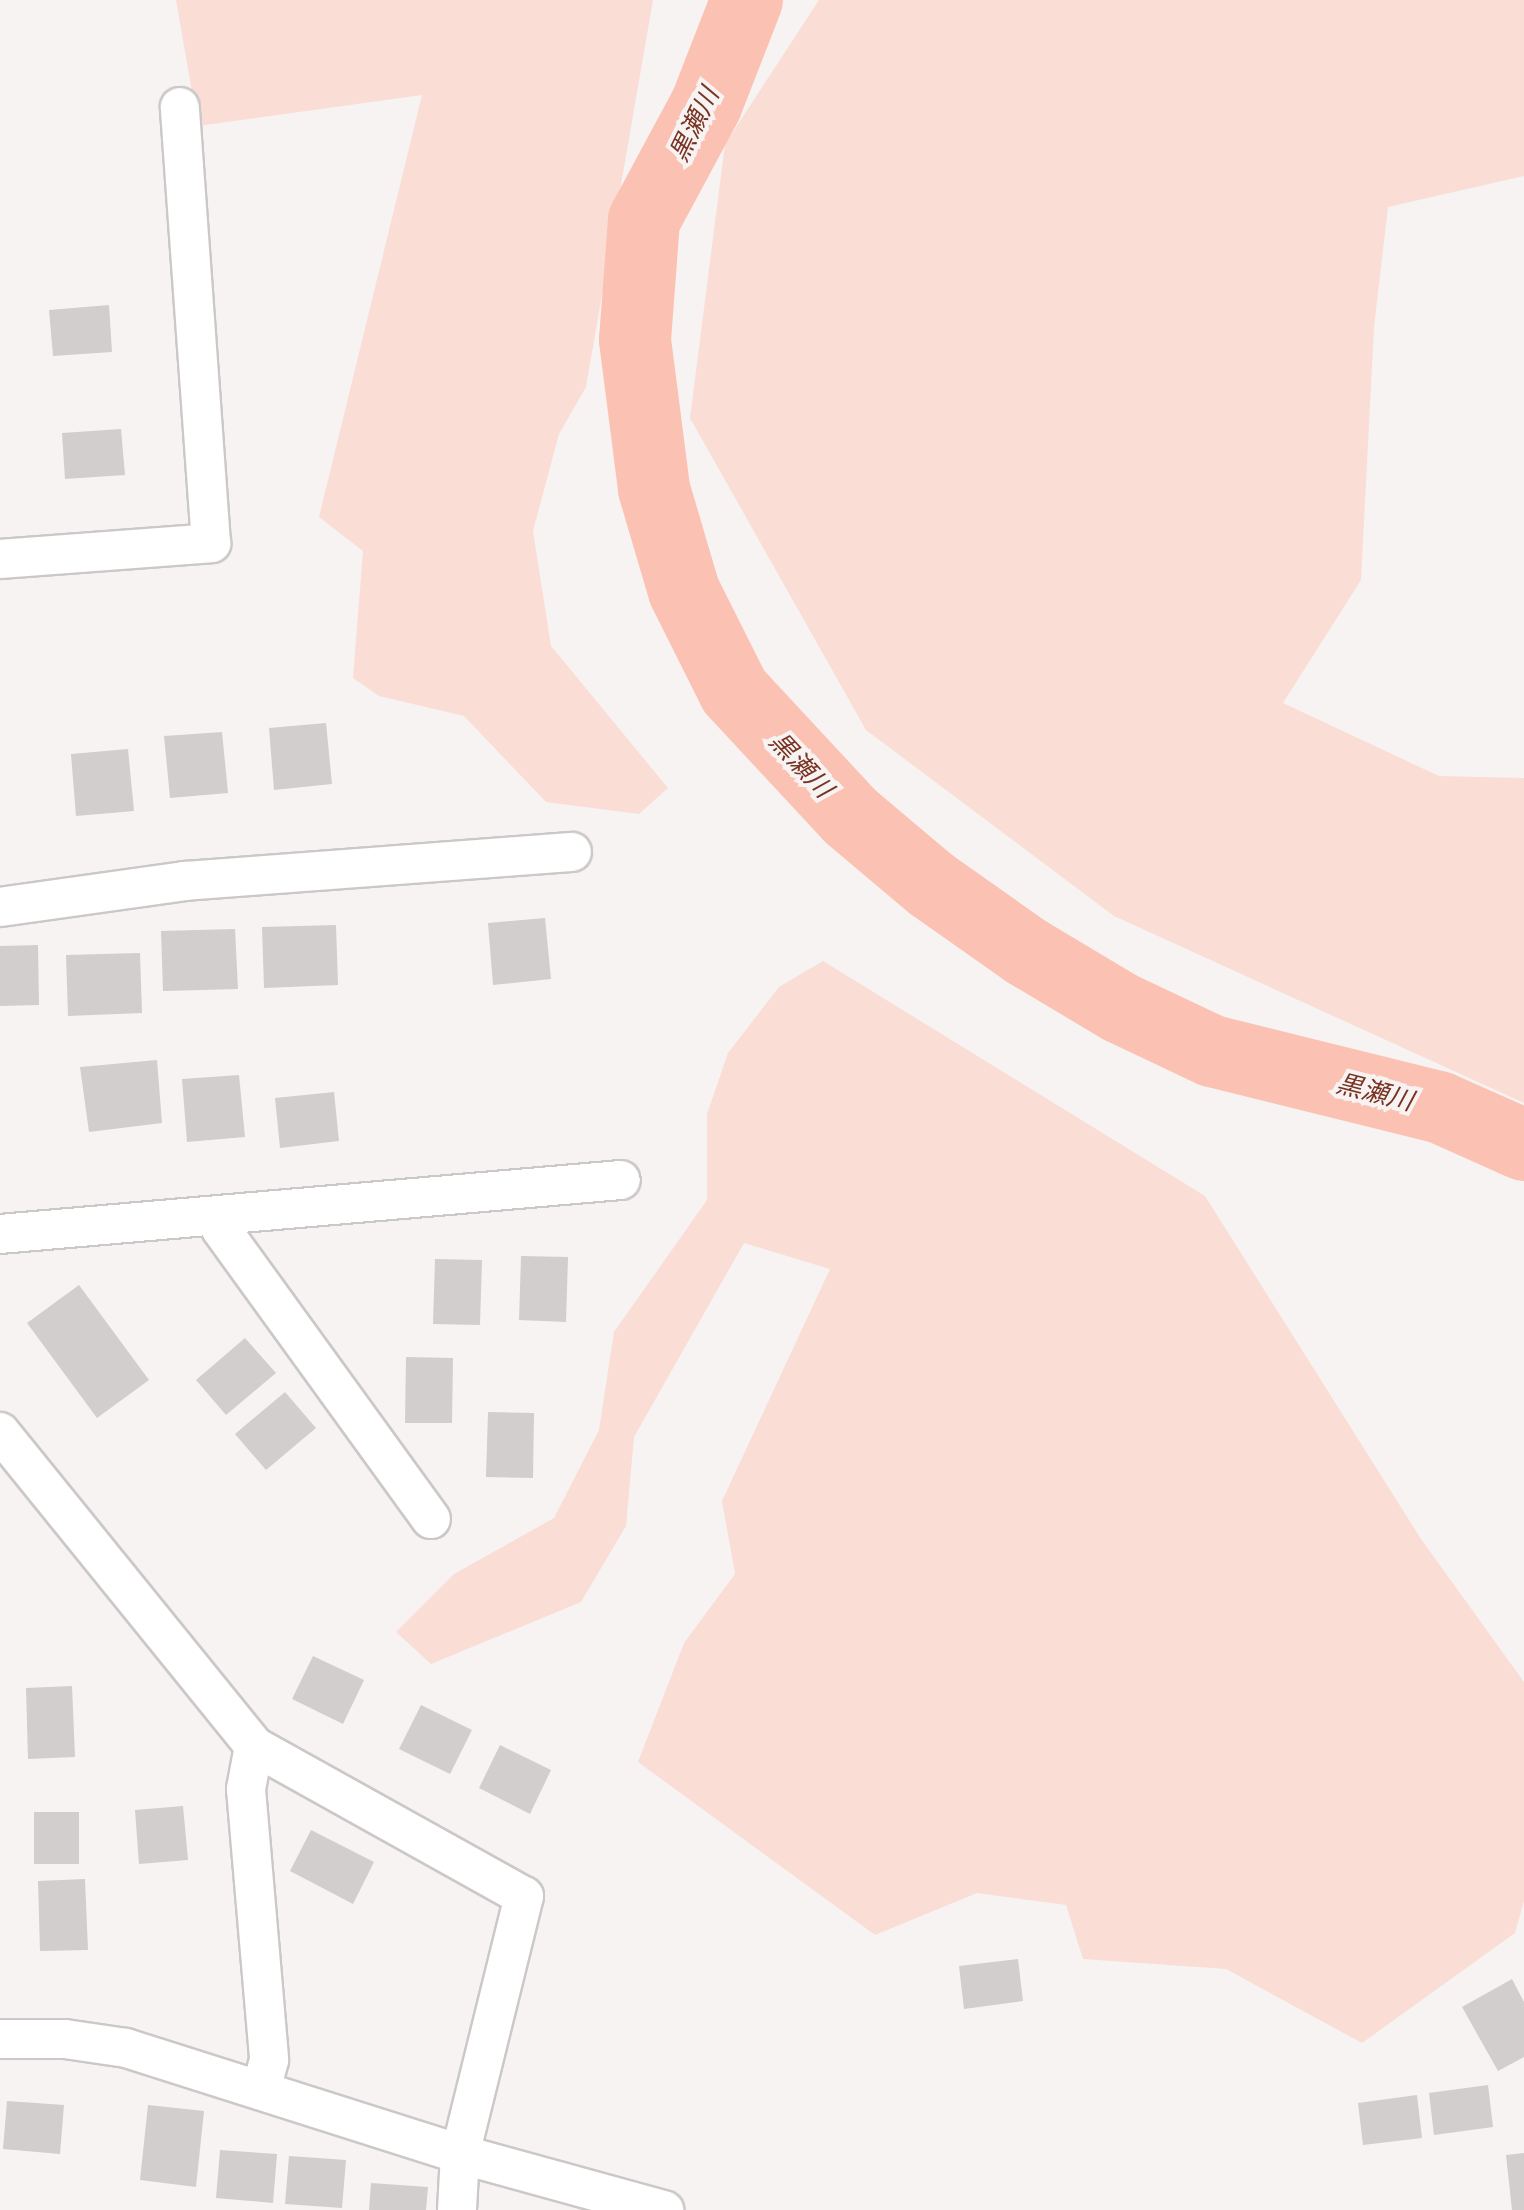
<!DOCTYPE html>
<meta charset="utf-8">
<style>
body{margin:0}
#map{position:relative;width:1524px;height:2210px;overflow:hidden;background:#f7f3f2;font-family:Barlow,"Noto Sans JP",sans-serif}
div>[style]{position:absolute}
.green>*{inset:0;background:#faddd5}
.river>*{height:72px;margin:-36px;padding:0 36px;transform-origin:36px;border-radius:36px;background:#fbc2b3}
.building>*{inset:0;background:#d1cecd}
.roads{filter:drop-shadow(2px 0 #ccc8c7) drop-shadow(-2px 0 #ccc8c7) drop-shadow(0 2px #ccc8c7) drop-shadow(0 -2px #ccc8c7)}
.minor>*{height:38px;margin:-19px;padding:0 19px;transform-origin:19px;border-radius:19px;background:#fff}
span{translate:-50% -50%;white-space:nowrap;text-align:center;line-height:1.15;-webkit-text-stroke:8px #f7f3f2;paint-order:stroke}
.water-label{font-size:26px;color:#783423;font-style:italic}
</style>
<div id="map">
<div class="green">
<div style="clip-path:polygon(176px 0,653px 0,586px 387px,559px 434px,533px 531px,551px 646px,668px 788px,639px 814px,546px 802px,464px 716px,379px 696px,353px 678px,363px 551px,319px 517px,422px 95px,198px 126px)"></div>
<div style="clip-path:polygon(819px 0,1524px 0,1524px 176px,1388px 207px,1374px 327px,1361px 580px,1283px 703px,1439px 776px,1524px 778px,1524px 1103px,1114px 916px,866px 730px,690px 418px,725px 144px)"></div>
<div style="clip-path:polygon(823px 961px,1205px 1196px,1421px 1539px,1524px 1682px,1524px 1901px,1515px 1933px,1362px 2043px,1226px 1969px,1083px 1959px,1066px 1905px,977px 1893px,875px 1935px,638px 1762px,684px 1643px,735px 1574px,722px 1501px,830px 1269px,744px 1243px,634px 1437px,626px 1526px,581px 1602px,431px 1664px,396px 1632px,454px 1574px,554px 1518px,599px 1430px,614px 1332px,707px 1200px,707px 1114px,728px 1053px,779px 987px)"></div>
</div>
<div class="river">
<div style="left:747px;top:0;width:113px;rotate:111.3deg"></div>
<div style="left:706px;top:105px;width:131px;rotate:118.3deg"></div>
<div style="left:644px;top:220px;width:120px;rotate:94.3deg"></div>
<div style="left:635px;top:340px;width:150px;rotate:82.7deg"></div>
<div style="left:654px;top:489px;width:106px;rotate:73.6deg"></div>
<div style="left:684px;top:591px;width:112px;rotate:63.4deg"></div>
<div style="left:734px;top:691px;width:171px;rotate:47.1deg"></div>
<div style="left:850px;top:816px;width:107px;rotate:40.1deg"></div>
<div style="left:932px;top:885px;width:116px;rotate:35.2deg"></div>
<div style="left:1027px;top:952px;width:109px;rotate:30.8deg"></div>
<div style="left:1121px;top:1008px;width:101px;rotate:25.3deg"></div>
<div style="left:1212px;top:1051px;width:234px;rotate:13.9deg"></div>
<div style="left:1439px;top:1107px;width:93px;rotate:24.1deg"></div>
</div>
<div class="building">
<div style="clip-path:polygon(109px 305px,112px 352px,53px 356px,49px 310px)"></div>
<div style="clip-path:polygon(121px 429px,125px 475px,65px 479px,62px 433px)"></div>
<div style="clip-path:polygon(326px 723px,332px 784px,274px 790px,269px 728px)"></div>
<div style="clip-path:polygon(222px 732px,228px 793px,170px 798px,164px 736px)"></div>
<div style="clip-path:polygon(128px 749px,134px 811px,76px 816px,71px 754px)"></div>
<div style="clip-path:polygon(545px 918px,551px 979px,493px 985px,488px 923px)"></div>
<div style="clip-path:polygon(336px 925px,338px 985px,264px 988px,262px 927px)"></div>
<div style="clip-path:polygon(235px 929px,238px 989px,163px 991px,161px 931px)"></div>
<div style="clip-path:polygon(38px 945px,39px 1005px,0 1006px,0 946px)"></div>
<div style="clip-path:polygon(140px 953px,142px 1013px,68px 1016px,66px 955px)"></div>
<div style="clip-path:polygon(157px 1060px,162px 1123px,89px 1132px,80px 1067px)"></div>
<div style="clip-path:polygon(239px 1075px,245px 1137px,187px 1142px,182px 1079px)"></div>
<div style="clip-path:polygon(334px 1092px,339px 1141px,280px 1148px,275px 1098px)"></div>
<div style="clip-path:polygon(521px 1256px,568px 1257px,566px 1322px,519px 1320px)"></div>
<div style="clip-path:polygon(435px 1259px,482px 1260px,480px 1325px,433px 1324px)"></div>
<div style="clip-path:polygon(79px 1285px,149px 1380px,97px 1418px,27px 1323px)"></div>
<div style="clip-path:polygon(245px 1338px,276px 1373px,226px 1415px,196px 1380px)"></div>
<div style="clip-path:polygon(406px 1357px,453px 1358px,452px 1423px,405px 1423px)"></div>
<div style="clip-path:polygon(285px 1392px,316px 1428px,266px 1470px,235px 1434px)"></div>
<div style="clip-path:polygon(488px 1412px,534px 1413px,533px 1478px,486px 1477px)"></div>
<div style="clip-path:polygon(313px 1656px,364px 1680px,343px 1724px,292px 1699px)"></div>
<div style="clip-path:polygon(72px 1686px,75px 1757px,28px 1759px,26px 1688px)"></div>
<div style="clip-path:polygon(421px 1705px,472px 1730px,450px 1774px,399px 1749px)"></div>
<div style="clip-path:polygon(500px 1745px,551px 1770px,530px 1814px,479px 1788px)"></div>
<div style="clip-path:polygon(183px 1806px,188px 1860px,139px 1864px,135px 1810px)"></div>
<div style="clip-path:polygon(34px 1812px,79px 1812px,79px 1864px,34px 1864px)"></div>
<div style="clip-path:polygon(311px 1830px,374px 1862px,353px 1904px,290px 1871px)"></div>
<div style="clip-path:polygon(85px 1879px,88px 1950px,40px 1951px,38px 1881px)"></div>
<div style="clip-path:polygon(1018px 1959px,1023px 2001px,964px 2009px,959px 1966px)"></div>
<div style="clip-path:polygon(1512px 1979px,1524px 2002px,1524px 2057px,1498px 2071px,1462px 2007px)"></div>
<div style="clip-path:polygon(1488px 2085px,1493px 2127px,1434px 2135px,1429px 2093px)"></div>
<div style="clip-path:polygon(1417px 2095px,1422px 2138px,1363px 2145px,1358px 2103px)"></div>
<div style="clip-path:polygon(7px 2101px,64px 2105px,60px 2154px,3px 2149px)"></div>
<div style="clip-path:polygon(148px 2105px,204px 2111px,196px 2187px,140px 2180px)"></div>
<div style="clip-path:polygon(220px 2150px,277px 2154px,273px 2203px,216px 2198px)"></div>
<div style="clip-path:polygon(1524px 2153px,1524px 2210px,1512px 2210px,1506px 2155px)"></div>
<div style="clip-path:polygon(289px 2156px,346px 2160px,342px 2208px,285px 2204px)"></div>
<div style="clip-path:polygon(371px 2183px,428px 2187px,426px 2210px,369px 2210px)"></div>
</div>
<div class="roads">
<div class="minor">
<div style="left:0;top:559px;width:212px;rotate:-4.3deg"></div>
<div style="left:211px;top:543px;width:437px;rotate:-94.1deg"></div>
<div style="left:0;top:907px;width:187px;rotate:-8deg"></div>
<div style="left:185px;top:881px;width:388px;rotate:-4.3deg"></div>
<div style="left:219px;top:1215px;width:14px;rotate:82deg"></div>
<div style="left:221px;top:1229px;width:358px;rotate:54.1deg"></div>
<div style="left:0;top:1234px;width:623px;rotate:-4.97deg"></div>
<div style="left:0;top:1432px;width:404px;rotate:51deg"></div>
<div style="left:254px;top:1746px;width:309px;rotate:29.1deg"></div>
<div style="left:524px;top:1896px;width:266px;rotate:103.9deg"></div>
<div style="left:460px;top:2154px;width:56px;rotate:93.1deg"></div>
<div style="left:254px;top:1746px;width:44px;rotate:100.5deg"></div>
<div style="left:246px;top:1789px;width:272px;rotate:85.1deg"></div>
<div style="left:269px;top:2060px;width:30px;rotate:105deg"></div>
<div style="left:0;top:2039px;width:65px"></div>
<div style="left:65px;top:2039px;width:62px;rotate:8.4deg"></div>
<div style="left:126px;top:2048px;width:350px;rotate:17.6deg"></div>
<div style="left:460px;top:2154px;width:212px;rotate:15.4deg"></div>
</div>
</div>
<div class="water-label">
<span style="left:693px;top:124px;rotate:-64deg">黒瀬川</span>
<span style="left:802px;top:764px;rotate:47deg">黒瀬川</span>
<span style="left:1375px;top:1091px;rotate:14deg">黒瀬川</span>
</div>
</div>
